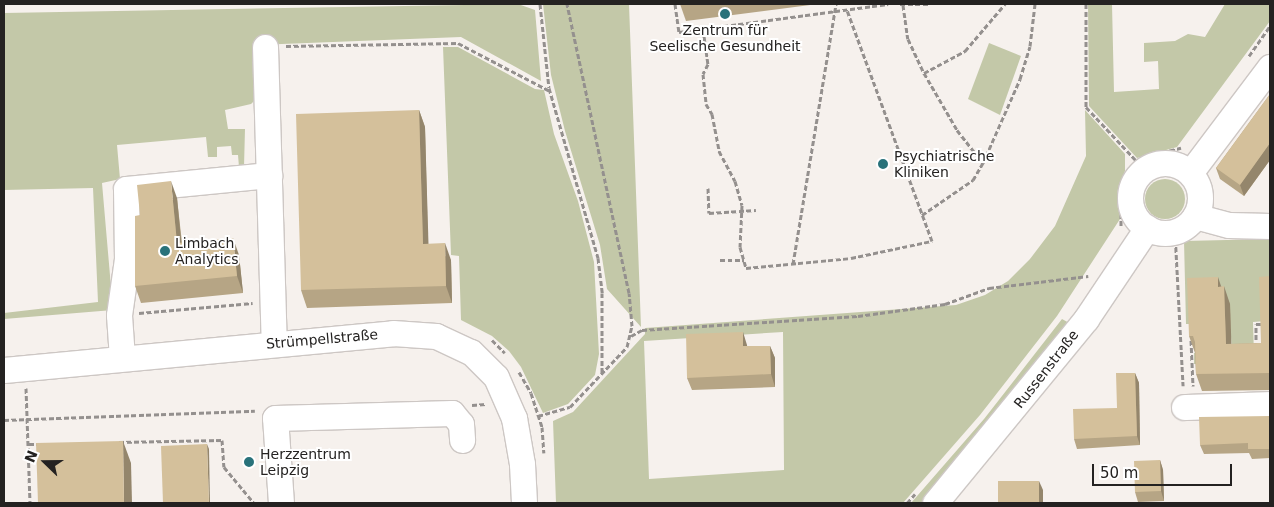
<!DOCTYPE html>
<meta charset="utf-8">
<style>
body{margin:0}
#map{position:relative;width:1274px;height:507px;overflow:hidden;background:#f6f1ed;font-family:"DejaVu Sans",sans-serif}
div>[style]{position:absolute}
.green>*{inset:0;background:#c3c8a8}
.round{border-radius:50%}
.path>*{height:3px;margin-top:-1.5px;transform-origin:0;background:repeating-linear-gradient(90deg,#94908e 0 5px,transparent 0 7.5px)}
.roads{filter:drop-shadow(1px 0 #cdc7c4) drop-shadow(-1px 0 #cdc7c4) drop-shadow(0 1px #cdc7c4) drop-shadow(0 -1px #cdc7c4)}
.minor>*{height:25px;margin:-12.5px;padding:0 12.5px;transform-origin:12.5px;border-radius:12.5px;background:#fff}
.minor>.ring{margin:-12.5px;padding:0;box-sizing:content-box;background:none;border:25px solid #fff;border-radius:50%}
.wall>*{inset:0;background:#b6a585}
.shaded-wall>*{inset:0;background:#94866c}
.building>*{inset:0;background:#d4c09b}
.dots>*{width:14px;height:14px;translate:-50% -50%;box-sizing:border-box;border:2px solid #fff;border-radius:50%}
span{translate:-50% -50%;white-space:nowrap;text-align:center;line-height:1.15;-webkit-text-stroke:4px #fff;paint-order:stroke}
.poi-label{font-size:14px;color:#242221}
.left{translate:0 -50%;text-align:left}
.street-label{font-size:14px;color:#242221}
.frame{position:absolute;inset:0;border:5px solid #242221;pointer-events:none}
.north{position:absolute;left:20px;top:437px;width:50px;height:50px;-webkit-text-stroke:4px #fff;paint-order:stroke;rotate:292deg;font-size:14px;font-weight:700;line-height:20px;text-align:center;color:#242221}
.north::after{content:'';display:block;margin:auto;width:18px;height:22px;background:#242221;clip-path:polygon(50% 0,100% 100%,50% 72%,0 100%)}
.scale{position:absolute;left:1092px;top:464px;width:140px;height:22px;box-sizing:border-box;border:2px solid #242221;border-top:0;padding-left:6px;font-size:15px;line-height:18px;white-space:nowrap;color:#242221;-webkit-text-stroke:4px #fff;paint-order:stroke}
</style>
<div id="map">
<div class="green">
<div style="clip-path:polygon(518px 4px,535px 10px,541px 81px,461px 37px,256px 45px,257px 98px,251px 104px,225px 110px,228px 129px,245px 129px,244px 167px,239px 167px,238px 155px,232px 155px,231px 146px,217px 147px,217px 157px,208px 157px,206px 137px,117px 145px,120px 179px,102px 183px,113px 310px,4px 319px,4px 313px,98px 302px,93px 188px,4px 190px,4px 13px)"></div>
<div style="clip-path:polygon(543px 4px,629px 4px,641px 327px,607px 289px,600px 245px,565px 131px,551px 75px)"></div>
<div style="clip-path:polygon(1088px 4px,1112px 4px,1114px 92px,1159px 89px,1158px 61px,1144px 62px,1144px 43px,1175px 41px,1188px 34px,1205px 37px,1225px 4px,1270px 4px,1270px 21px,1177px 147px,1137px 158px,1089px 106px)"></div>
<div style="clip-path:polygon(989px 43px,1021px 56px,1000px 115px,968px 99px)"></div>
<div style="clip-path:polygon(443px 47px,458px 47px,535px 89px,544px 90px,554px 134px,578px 201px,594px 262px,599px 354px,595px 375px,568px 404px,543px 413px,521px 367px,509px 351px,492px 336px,461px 320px,459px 256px,451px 255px)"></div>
<div style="clip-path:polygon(evenodd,1085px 110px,1125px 154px,1125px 171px,1117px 193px,1120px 219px,1057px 316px,980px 415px,903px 503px,556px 503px,553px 421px,573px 412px,645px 334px,645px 328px,956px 305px,985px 295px,1008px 281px,1030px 259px,1055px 226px,1086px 156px,1085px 110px,783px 332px,784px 470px,649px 479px,644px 341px,783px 332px)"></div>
<div class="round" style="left:1145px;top:179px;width:40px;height:40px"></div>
<div style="clip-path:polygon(1270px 239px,1270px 294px,1266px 321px,1253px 322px,1255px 388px,1201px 364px,1194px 364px,1194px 353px,1232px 350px,1231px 336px,1195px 324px,1186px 324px,1184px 241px)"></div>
<div style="clip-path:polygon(1062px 319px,1071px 324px,924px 503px,911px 503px,984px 419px)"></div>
</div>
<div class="path">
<div style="left:540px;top:4px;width:84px;rotate:83.9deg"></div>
<div style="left:549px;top:88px;width:177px;rotate:73.9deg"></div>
<div style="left:598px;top:258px;width:35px;rotate:83deg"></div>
<div style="left:602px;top:293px;width:82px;rotate:90deg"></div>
<div style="left:675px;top:4px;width:28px;rotate:82deg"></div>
<div style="left:679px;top:32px;width:211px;rotate:-7.6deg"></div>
<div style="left:900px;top:4px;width:28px"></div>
<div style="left:1086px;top:4px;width:103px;rotate:90deg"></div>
<div style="left:1086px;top:107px;width:86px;rotate:46.9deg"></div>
<div style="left:903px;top:5px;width:34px;rotate:82deg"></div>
<div style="left:908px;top:39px;width:38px;rotate:65deg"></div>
<div style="left:924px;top:73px;width:66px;rotate:59.9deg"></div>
<div style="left:957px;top:130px;width:42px;rotate:51.8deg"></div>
<div style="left:703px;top:29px;width:35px;rotate:82deg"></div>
<div style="left:708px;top:64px;width:11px;rotate:117deg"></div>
<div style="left:703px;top:74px;width:30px;rotate:84deg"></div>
<div style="left:706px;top:104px;width:12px;rotate:59deg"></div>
<div style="left:712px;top:114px;width:38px;rotate:79deg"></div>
<div style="left:719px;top:151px;width:34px;rotate:62deg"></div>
<div style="left:735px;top:181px;width:25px;rotate:74deg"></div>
<div style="left:742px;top:205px;width:42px;rotate:92.7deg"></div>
<div style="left:740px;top:247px;width:22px;rotate:74deg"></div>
<div style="left:746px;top:268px;width:105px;rotate:-5.4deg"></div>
<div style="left:851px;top:258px;width:83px;rotate:-11.9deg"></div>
<div style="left:932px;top:241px;width:246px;rotate:-110.2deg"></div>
<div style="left:286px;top:46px;width:172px;rotate:-1deg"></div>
<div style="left:458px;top:43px;width:104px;rotate:27.6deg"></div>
<div style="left:1249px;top:56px;width:37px;rotate:-55deg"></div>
<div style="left:924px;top:73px;width:47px;rotate:-28.2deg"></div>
<div style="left:965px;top:51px;width:62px;rotate:-49.6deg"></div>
<div style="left:708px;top:188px;width:25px;rotate:88deg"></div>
<div style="left:709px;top:213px;width:47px;rotate:-3.7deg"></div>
<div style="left:922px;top:215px;width:62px;rotate:-34.5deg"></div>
<div style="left:973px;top:180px;width:20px;rotate:-60deg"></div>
<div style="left:983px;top:163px;width:92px;rotate:-66.2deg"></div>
<div style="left:1020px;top:79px;width:34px;rotate:-73deg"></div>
<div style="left:1030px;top:46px;width:42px;rotate:-83.2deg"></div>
<div style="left:1121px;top:226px;width:37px;rotate:-90deg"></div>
<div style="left:1121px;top:189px;width:15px;rotate:-67deg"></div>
<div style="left:1127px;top:175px;width:28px;rotate:-42deg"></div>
<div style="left:1148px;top:156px;width:34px;rotate:-14deg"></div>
<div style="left:1175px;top:232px;width:154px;rotate:87deg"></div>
<div style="left:720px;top:260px;width:24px"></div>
<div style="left:793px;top:264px;width:264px;rotate:-80.6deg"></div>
<div style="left:139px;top:313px;width:114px;rotate:-5deg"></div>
<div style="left:631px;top:336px;width:13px;rotate:-29deg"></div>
<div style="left:642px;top:330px;width:216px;rotate:-3.7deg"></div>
<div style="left:858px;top:316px;width:88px;rotate:-7.9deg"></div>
<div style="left:945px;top:304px;width:47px;rotate:-20deg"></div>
<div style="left:989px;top:288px;width:100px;rotate:-6.9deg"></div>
<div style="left:492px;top:340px;width:18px;rotate:45deg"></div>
<div style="left:1191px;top:340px;width:46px;rotate:87.5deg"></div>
<div style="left:1256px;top:347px;width:23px;rotate:-90deg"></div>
<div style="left:1256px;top:324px;width:8px"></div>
<div style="left:519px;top:372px;width:24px;rotate:60deg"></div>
<div style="left:531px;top:393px;width:36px;rotate:72deg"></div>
<div style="left:542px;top:427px;width:26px;rotate:86deg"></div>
<div style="left:26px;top:388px;width:115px;rotate:88deg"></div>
<div style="left:472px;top:405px;width:14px;rotate:-4deg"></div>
<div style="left:538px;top:416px;width:33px;rotate:-16deg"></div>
<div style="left:570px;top:407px;width:83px;rotate:-46.5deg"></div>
<div style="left:627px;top:347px;width:22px;rotate:-77deg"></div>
<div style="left:632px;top:326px;width:33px;rotate:-95deg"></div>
<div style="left:629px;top:293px;width:296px;rotate:-102.1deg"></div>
<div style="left:4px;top:420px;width:251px;rotate:-2.1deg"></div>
<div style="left:119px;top:442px;width:103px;rotate:-1.1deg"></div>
<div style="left:222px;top:440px;width:27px;rotate:86deg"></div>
<div style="left:224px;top:467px;width:47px;rotate:50.2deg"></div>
<div style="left:29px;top:444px;width:9px"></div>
<div style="left:907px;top:503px;width:12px;rotate:-48deg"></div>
</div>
<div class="roads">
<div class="minor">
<div style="left:265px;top:47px;width:296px;rotate:88.3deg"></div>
<div class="ring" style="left:1130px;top:163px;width:45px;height:45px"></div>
<div style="left:1190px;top:173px;width:133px;rotate:-53deg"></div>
<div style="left:1195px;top:216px;width:35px;rotate:15deg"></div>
<div style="left:1229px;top:225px;width:41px;rotate:1.4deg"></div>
<div style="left:122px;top:358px;width:43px;rotate:-94deg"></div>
<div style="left:119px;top:315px;width:57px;rotate:-81.9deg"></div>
<div style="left:127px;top:259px;width:70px;rotate:-90.8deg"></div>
<div style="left:126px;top:189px;width:144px;rotate:-5.6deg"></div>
<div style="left:4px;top:370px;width:391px;rotate:-5.4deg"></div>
<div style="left:393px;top:333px;width:43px;rotate:4deg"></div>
<div style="left:436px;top:336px;width:38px;rotate:25deg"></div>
<div style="left:471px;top:352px;width:35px;rotate:45deg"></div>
<div style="left:496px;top:377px;width:45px;rotate:66.3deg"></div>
<div style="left:514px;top:418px;width:47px;rotate:80.1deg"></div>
<div style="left:522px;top:464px;width:39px;rotate:87deg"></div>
<div style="left:1184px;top:407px;width:86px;rotate:-2deg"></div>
<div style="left:281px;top:503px;width:85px;rotate:-94deg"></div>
<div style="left:275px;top:418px;width:177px;rotate:-1.6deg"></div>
<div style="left:452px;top:413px;width:14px;rotate:51deg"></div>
<div style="left:461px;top:424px;width:16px;rotate:86deg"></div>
<div style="left:935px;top:503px;width:238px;rotate:-50.6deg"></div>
<div style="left:1086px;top:319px;width:110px;rotate:-56.2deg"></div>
</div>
</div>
<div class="wall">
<div style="clip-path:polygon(680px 4px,818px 4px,686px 21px)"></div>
<div style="clip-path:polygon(1270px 94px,1270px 160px,1244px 196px,1220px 179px,1216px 168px)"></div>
<div style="clip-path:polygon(419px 110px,425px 127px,428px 244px,451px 260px,452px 303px,307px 308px,301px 290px)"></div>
<div style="clip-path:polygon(177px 198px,182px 243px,239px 255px,243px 293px,141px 303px,135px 286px,140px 215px)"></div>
<div style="clip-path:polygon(1270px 276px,1270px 390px,1202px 391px,1196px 374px,1195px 353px,1189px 336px,1221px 286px,1230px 304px,1231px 344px,1261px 343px)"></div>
<div style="clip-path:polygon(747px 345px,747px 346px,770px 346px,775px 358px,775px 387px,692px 390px,687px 378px)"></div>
<div style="clip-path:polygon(1135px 373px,1139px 383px,1140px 445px,1077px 449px,1074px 439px,1117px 408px)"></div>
<div style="clip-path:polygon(1270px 416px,1270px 458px,1252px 459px,1249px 453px,1204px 454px,1200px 445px)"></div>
<div style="clip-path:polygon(1160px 460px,1163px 470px,1164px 501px,1138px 502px,1135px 492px)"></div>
</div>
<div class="shaded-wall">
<div style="clip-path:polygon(419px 110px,425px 127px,429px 261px,423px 244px)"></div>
<div style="clip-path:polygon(1270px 143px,1270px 160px,1244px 196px,1240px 185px)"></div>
<div style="clip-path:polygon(171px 181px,177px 198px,183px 260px,177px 243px)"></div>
<div style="clip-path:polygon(233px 238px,239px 255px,243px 293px,237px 276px)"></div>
<div style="clip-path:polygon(445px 243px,451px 260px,452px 303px,446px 286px)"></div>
<div style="clip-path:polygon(1218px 277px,1224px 295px,1218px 287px)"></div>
<div style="clip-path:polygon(1224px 286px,1230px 304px,1232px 361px,1226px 344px)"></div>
<div style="clip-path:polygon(743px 332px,747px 345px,748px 358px,743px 346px)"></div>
<div style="clip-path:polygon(770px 346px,775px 358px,775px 387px,771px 374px)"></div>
<div style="clip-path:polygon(1135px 373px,1139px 383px,1140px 445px,1137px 436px)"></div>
<div style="clip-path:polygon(123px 441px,131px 463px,132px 503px,124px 503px)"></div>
<div style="clip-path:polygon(207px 444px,209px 449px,210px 503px,209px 503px)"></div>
<div style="clip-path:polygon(1160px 460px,1163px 470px,1164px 501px,1161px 491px)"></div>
<div style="clip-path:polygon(1039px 481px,1043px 490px,1043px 503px,1039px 503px)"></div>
</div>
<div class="building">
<div style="clip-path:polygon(1270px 94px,1270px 143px,1240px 185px,1216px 168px)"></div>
<div style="clip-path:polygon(419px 110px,423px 244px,445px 243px,446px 286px,301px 290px,296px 114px)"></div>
<div style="clip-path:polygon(171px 181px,177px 243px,233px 238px,237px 276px,135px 286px,135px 216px,140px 215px,137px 185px)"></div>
<div style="clip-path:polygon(1270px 276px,1270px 373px,1196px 374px,1195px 342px,1193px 336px,1189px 336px,1187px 278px,1218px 277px,1218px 287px,1224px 286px,1226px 344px,1261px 343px,1259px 277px)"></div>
<div style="clip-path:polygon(743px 332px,743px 346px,770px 346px,771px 374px,687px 378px,686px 334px)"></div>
<div style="clip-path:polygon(1116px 373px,1135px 373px,1137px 436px,1074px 439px,1073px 409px,1117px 408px)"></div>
<div style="clip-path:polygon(1270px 416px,1270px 449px,1248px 449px,1248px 443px,1200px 445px,1199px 417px)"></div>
<div style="clip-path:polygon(123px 441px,124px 503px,38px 503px,36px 443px)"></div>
<div style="clip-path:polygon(207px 444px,209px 503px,163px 503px,161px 446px)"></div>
<div style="clip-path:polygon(1160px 460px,1161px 491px,1135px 492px,1134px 461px)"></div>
<div style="clip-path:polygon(998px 481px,1039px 481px,1039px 503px,998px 503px)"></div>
</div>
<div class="dots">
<div style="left:725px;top:14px;background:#29727a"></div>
<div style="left:883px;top:164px;background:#29727a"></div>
<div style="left:165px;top:251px;background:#29727a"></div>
<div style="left:249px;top:462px;background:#29727a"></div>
</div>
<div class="poi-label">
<span style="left:725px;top:38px">Zentrum für<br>Seelische Gesundheit</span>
<span class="left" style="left:894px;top:164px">Psychiatrische<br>Kliniken</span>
<span class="left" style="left:175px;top:251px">Limbach<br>Analytics</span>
<span class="left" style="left:260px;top:462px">Herzzentrum<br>Leipzig</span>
</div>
<div class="street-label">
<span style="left:322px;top:339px;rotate:-5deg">Strümpellstraße</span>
<span style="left:1046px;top:369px;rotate:-52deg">Russenstraße</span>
</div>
<div class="frame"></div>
<div class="north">N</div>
<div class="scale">50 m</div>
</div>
